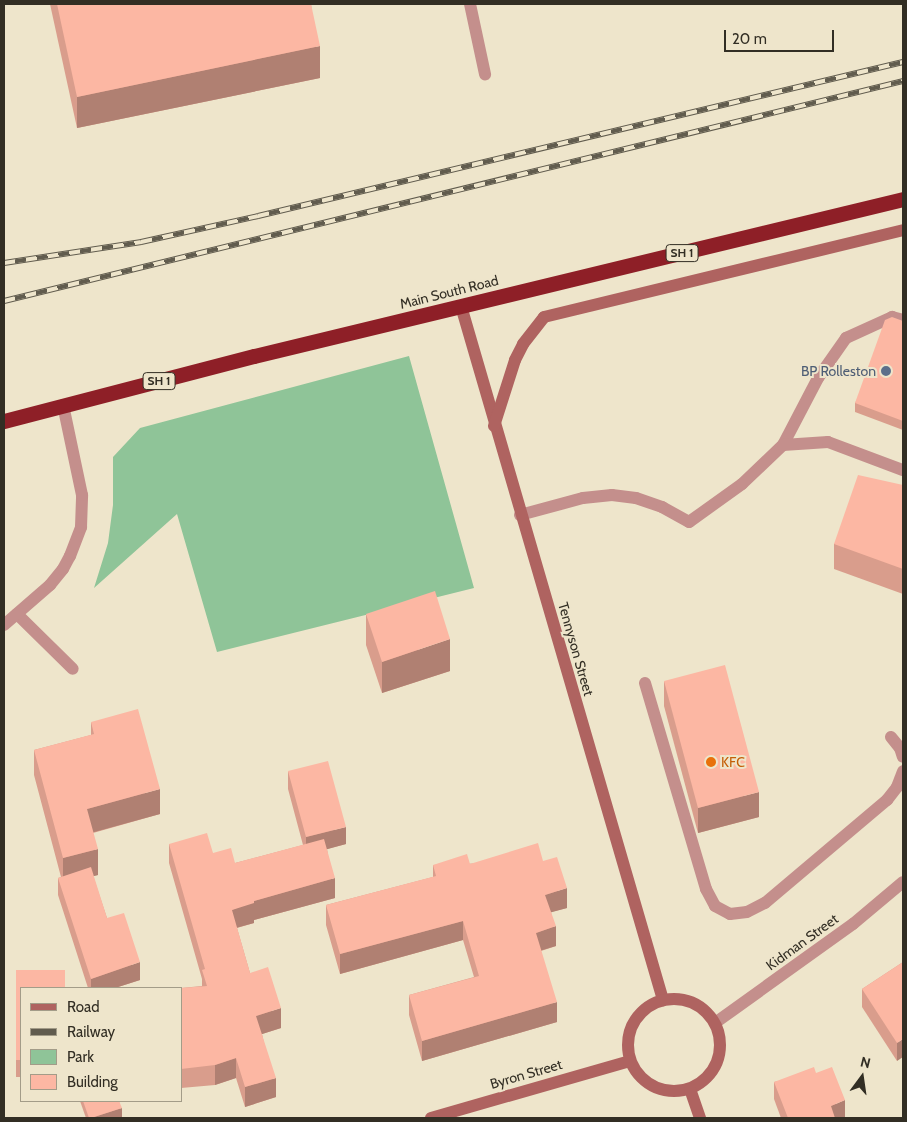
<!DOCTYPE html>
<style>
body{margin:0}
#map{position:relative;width:907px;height:1122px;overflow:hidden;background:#eee5cb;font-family:Cabin,sans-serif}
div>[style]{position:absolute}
.green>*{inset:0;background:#8fc498}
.lane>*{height:12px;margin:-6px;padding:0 6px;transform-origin:6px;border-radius:6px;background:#c48f8c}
.street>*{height:12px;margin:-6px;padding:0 6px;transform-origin:6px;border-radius:6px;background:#c48f8c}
.secondary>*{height:12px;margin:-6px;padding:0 6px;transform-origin:6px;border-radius:6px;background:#af6360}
.secondary>.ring{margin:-6px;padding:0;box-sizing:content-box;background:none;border:12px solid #af6360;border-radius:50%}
.highway>*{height:15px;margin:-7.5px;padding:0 7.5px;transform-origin:7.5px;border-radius:7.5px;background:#8e1f27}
.rail>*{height:5.5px;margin-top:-2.75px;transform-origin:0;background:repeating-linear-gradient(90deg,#eee5cb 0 11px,#615c4e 0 22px);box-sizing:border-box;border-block:1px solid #615c4e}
.wall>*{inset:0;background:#d99d8c}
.shaded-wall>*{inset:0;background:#b08072}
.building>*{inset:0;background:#fcb7a3}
.dots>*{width:14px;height:14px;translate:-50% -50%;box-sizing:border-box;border:2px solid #eee5cb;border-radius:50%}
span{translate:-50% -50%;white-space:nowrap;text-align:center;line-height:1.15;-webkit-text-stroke:4px #eee5cb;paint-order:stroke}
.shield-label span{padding:1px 4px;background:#eee5cb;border:1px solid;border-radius:4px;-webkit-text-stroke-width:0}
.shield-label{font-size:12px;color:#322e24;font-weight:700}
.street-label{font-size:14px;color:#322e24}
.service-label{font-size:14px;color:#4e5e75}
.right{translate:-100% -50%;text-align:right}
.food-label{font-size:14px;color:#c56008}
.left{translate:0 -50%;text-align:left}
.frame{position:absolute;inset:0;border:5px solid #322e24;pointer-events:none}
.legend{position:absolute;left:20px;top:987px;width:162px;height:115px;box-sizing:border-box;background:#eee5cb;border:1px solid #a39c88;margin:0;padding:6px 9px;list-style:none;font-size:15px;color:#322e24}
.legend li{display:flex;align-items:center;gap:10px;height:25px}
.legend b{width:25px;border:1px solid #a39c88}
.north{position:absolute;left:837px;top:1052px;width:50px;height:50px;-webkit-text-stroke:4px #eee5cb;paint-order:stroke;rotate:14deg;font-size:14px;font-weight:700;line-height:20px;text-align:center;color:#322e24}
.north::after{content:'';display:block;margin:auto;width:18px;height:22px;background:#322e24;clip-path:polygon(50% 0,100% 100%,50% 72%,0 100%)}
.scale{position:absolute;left:724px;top:30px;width:110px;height:22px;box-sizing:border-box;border:2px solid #322e24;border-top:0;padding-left:6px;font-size:15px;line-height:18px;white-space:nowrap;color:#322e24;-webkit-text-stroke:4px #eee5cb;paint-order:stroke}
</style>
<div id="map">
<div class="green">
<div style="clip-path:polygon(409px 356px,474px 588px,217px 652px,177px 514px,94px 588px,108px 543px,113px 505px,113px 457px,140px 428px)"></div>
</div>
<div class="lane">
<div style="left:783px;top:445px;width:76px;rotate:-62.4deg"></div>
<div style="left:818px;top:378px;width:49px;rotate:-55deg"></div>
<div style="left:846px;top:338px;width:51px;rotate:-24.5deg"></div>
<div style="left:892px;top:317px;width:11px;rotate:15deg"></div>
<div style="left:689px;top:522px;width:65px;rotate:-35.6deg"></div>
<div style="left:742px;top:484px;width:57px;rotate:-43.6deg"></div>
<div style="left:783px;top:445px;width:45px;rotate:-3.8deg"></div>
<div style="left:828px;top:442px;width:80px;rotate:20.5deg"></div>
<div style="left:17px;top:614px;width:78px;rotate:44.5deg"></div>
<div style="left:645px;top:683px;width:215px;rotate:73.5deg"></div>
<div style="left:706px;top:889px;width:19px;rotate:62deg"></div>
<div style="left:715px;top:906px;width:17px;rotate:28deg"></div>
<div style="left:730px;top:914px;width:17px;rotate:-7deg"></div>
<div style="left:747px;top:912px;width:20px;rotate:-27deg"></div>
<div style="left:765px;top:903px;width:160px;rotate:-40.2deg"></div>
<div style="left:887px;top:800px;width:16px;rotate:-52deg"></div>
<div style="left:897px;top:787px;width:17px;rotate:-69deg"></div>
<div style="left:891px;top:737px;width:14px;rotate:51deg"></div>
<div style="left:900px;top:748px;width:9px;rotate:72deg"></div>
</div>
<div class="street">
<div style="left:470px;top:4px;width:72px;rotate:77.9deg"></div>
<div style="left:520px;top:515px;width:65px;rotate:-15.1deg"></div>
<div style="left:583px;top:498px;width:29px;rotate:-6deg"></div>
<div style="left:612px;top:495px;width:24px;rotate:7deg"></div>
<div style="left:636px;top:498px;width:28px;rotate:19deg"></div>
<div style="left:662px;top:507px;width:31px;rotate:29deg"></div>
<div style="left:4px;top:625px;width:61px;rotate:-41deg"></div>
<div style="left:50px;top:585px;width:21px;rotate:-51deg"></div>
<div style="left:63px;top:569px;width:15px;rotate:-62deg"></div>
<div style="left:70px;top:556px;width:31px;rotate:-69deg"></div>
<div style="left:81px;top:527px;width:32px;rotate:-88deg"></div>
<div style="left:82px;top:495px;width:92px;rotate:-101.9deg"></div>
<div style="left:715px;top:1023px;width:170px;rotate:-35.7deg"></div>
<div style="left:853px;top:924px;width:65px;rotate:-40deg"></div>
</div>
<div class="secondary">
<div style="left:461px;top:306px;width:723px;rotate:73.77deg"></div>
<div style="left:494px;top:426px;width:69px;rotate:-72.3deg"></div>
<div style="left:515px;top:360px;width:18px;rotate:-63deg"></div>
<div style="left:523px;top:344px;width:34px;rotate:-52deg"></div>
<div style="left:544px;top:317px;width:369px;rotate:-13.6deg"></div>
<div class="ring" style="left:628px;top:999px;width:80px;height:80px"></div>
<div style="left:690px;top:1089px;width:31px;rotate:71deg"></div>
<div style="left:431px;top:1118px;width:207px;rotate:-16deg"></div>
</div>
<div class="highway">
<div style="left:4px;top:421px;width:258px;rotate:-14.6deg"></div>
<div style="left:254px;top:356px;width:668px;rotate:-13.6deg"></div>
</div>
<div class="rail">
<div style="left:4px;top:263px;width:139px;rotate:-8.7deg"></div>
<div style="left:141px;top:242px;width:120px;rotate:-12.5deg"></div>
<div style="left:258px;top:216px;width:663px;rotate:-13.43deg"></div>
<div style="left:4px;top:301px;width:926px;rotate:-13.75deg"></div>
</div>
<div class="wall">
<div style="clip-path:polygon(50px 4px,311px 4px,320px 78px,77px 128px)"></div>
<div style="clip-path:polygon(903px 321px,903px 430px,855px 412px,855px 403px)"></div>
<div style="clip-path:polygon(903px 485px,903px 594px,834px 569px,834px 544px)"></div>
<div style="clip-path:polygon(366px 614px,450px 671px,382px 693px,366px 645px)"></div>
<div style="clip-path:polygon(664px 681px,759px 817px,698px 833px,664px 706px)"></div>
<div style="clip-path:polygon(91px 722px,160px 814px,93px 833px,98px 875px,93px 876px,107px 918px,140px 980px,115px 988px,88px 988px,58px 895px,58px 878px,61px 877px,34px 775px,34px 750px,91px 735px)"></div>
<div style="clip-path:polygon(288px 771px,346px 844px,327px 849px,335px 898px,254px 920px,254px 923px,237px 928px,250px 973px,281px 1028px,262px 1034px,276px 1097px,245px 1107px,236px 1078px,215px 1085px,181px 1088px,181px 988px,202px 986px,202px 979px,169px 863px,169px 844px,213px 853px,235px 863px,303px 845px,288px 789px)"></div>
<div style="clip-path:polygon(543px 861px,567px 908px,551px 912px,556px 946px,541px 951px,557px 1022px,422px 1061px,409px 1015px,409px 995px,474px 977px,463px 940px,340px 974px,326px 925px,326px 905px,433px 877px,433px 865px)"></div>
<div style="clip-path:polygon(903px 962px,897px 1061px,862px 1007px,862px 989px)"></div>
<div style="clip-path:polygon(16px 970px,21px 988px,21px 1077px,16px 1077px)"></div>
<div style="clip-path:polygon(816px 1073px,845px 1118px,781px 1118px,774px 1099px,774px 1082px)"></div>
<div style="clip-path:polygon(80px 1101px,119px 1101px,122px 1118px,86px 1118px)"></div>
</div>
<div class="shaded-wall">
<div style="clip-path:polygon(320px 46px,320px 78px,77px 128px,77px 97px)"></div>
<div style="clip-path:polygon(450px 639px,450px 671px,382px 693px,382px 662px)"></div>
<div style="clip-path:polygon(160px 789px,160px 814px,87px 834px,87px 809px)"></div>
<div style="clip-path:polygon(759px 792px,759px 817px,698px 833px,698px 808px)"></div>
<div style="clip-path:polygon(346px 827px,346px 844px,306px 855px,306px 837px)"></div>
<div style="clip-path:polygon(98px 849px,98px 875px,63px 884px,63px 858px)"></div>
<div style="clip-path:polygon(335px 878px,335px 898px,254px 920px,254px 923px,232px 929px,232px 910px,254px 901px)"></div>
<div style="clip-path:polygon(567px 888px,567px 908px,545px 914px,545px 895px)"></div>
<div style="clip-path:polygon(463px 921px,463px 940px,340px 974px,340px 954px)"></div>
<div style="clip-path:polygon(556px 926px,556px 946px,536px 952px,536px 933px)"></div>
<div style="clip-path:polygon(140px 962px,140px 980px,115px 988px,91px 988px,91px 979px)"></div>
<div style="clip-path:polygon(557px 1002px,557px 1022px,422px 1061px,422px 1041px)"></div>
<div style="clip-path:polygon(281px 1008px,281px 1028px,256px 1036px,256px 1016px)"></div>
<div style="clip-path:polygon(903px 1039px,903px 1057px,897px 1061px,897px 1043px)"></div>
<div style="clip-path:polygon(236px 1058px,236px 1078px,215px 1085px,215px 1065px)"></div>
<div style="clip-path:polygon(276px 1078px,276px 1097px,245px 1107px,245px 1087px)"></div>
<div style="clip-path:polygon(845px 1100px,845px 1118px,831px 1118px,831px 1106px)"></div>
<div style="clip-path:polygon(122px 1108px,122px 1118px,91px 1118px)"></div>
</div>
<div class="building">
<div style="clip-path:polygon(57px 4px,311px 4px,320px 46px,77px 97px)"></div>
<div style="clip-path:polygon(892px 317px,903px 321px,903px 421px,855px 403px,885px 320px)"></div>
<div style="clip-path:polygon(858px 475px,903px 485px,903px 569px,834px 544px)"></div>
<div style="clip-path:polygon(435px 591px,450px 639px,382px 662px,366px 614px)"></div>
<div style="clip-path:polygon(725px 665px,759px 792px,698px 808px,664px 681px)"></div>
<div style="clip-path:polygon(138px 709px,160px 789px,87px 809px,98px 849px,63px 858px,34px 750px,94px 734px,91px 722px)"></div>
<div style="clip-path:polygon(328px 761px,346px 827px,306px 837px,288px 771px)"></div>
<div style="clip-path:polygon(207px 833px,213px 853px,231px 848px,235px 863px,324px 839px,335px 878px,254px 901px,254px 903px,232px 910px,250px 973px,268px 967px,281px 1008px,256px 1016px,276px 1078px,245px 1087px,236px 1058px,215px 1065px,181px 1069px,181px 988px,207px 986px,202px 970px,205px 969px,169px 844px)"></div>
<div style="clip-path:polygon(538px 843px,543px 861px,557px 857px,567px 888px,545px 895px,556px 926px,536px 933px,557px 1002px,422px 1041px,409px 995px,479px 976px,463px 921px,340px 954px,326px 905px,436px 876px,433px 865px,467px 854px,470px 864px)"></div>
<div style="clip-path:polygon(91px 867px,107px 918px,124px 913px,140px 962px,91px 979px,58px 878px)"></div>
<div style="clip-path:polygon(903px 962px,903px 1039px,897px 1043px,862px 989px)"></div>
<div style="clip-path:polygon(16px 970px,65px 970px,65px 988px,21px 988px,21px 1060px,16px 1060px)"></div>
<div style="clip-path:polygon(814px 1067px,816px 1073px,832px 1067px,845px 1100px,831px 1106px,835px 1118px,788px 1118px,774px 1082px)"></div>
<div style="clip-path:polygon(83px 1101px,119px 1101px,122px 1108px,91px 1118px,89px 1118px)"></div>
</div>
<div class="dots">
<div style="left:886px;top:371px;background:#5c6f8a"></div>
<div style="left:711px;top:762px;background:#e8710a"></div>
</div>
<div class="shield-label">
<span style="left:682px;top:253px">SH 1</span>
<span style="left:159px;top:381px">SH 1</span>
</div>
<div class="street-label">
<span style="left:449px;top:292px;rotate:-14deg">Main South Road</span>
<span style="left:576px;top:649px;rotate:74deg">Tennyson Street</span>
<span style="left:802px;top:942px;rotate:-36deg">Kidman Street</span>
<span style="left:526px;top:1074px;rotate:-16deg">Byron Street</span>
</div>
<div class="service-label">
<span class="right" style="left:876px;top:371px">BP Rolleston</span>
</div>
<div class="food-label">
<span class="left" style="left:721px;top:762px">KFC</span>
</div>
<div class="frame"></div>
<ul class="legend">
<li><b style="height:6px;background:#af6360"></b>Road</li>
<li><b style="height:6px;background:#615c4e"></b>Railway</li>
<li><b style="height:14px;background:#8fc498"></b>Park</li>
<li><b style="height:14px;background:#fcb7a3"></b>Building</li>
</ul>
<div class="north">N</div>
<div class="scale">20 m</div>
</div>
